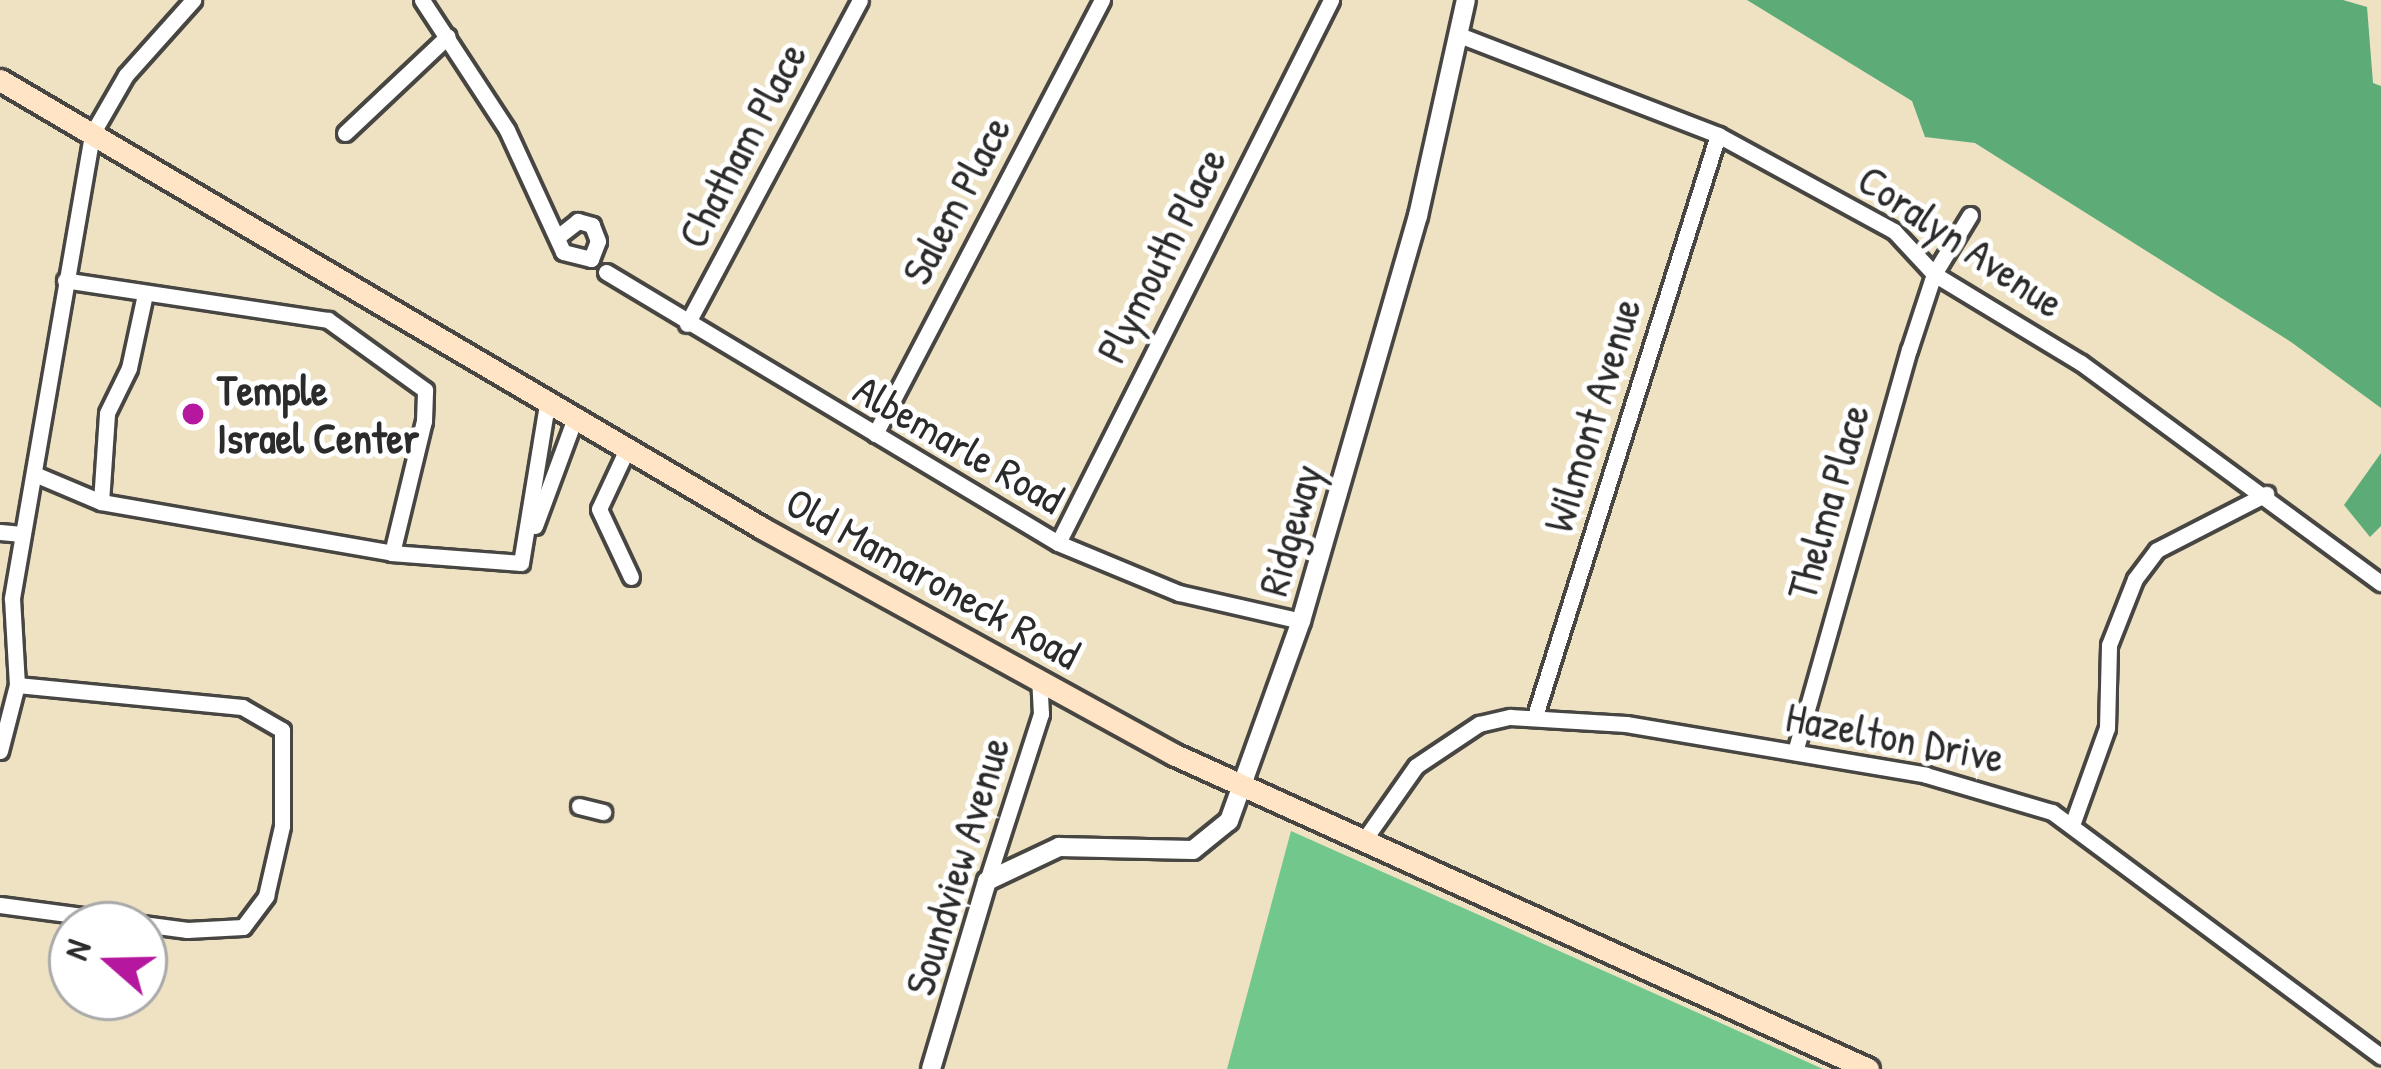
<!DOCTYPE html>
<style>
body{margin:0}
#map{position:relative;width:2381px;height:1069px;overflow:hidden;background:#eee2c3;font-family:"Patrick Hand",sans-serif}
div>[style]{position:absolute}
.green>*{inset:0;background:#72c88c}
.forest>*{inset:0;background:#5dac78}
.roads{filter:drop-shadow(3px 0 #484642) drop-shadow(-3px 0 #484642) drop-shadow(0 3px #484642) drop-shadow(0 -3px #484642)}
.minor>*{height:15px;margin:-7.5px;padding:0 7.5px;transform-origin:7.5px;border-radius:7.5px;background:#fff}
.tertiary>*{height:18px;margin:-9px;padding:0 9px;transform-origin:9px;border-radius:9px;background:#fff}
.secondary>*{height:21px;margin:-10.5px;padding:0 10.5px;transform-origin:10.5px;border-radius:10.5px;background:#ffe4c6}
.dots>*{width:33px;height:33px;translate:-50% -50%;box-sizing:border-box;border:6px solid #fff;border-radius:50%}
span{translate:-50% -50%;white-space:nowrap;text-align:center;line-height:1.15;-webkit-text-stroke:10px #fff;paint-order:stroke}
.street-label{font-size:42px;color:#2b2b2b}
.poi-label{font-size:42px;color:#2b2b2b;font-weight:700}
.left{translate:0 -50%;text-align:left}
.north{position:absolute;left:48px;top:901px;width:120px;height:120px;box-sizing:border-box;background:#fff;border:3px solid #aaa;border-radius:50%;rotate:290deg;font-size:33px;font-weight:700;line-height:48px;text-align:center;color:#2b2b2b}
.north::after{content:'';display:block;margin:auto;width:42px;height:54px;background:#b5179e;clip-path:polygon(50% 0,100% 100%,50% 72%,0 100%)}
</style>
<div id="map">
<div class="green">
<div style="clip-path:polygon(1291px 831px,1696px 1012px,1823px 1069px,1227px 1069px)"></div>
</div>
<div class="forest">
<div style="clip-path:polygon(1747px 0,2343px 0,2367px 7px,2373px 83px,2381px 86px,2381px 408px,2291px 342px,1975px 143px,1925px 137px,1912px 101px)"></div>
<div style="clip-path:polygon(2381px 453px,2381px 526px,2370px 537px,2344px 505px)"></div>
</div>
<div class="roads">
<div class="minor">
<div style="left:422px;top:0;width:155px;rotate:56.8deg"></div>
<div style="left:507px;top:130px;width:134px;rotate:65.3deg"></div>
<div style="left:563px;top:252px;width:29px;rotate:14deg"></div>
<div style="left:591px;top:259px;width:19px;rotate:-69deg"></div>
<div style="left:598px;top:241px;width:17px;rotate:-111deg"></div>
<div style="left:592px;top:225px;width:15px;rotate:-164deg"></div>
<div style="left:578px;top:221px;width:23px;rotate:142deg"></div>
<div style="left:1459px;top:35px;width:278px;rotate:21.1deg"></div>
<div style="left:1718px;top:135px;width:200px;rotate:28.6deg"></div>
<div style="left:1894px;top:231px;width:59px;rotate:47.1deg"></div>
<div style="left:1934px;top:274px;width:172px;rotate:31.2deg"></div>
<div style="left:2081px;top:363px;width:372px;rotate:36.3deg"></div>
<div style="left:345px;top:133px;width:141px;rotate:-43.3deg"></div>
<div style="left:606px;top:272px;width:527px;rotate:30.95deg"></div>
<div style="left:1058px;top:543px;width:131px;rotate:22.5deg"></div>
<div style="left:1179px;top:593px;width:125px;rotate:12.9deg"></div>
<div style="left:687px;top:324px;width:367px;rotate:-61.9deg"></div>
<div style="left:875px;top:434px;width:490px;rotate:-62.4deg"></div>
<div style="left:628px;top:447px;width:68px;rotate:115.1deg"></div>
<div style="left:599px;top:509px;width:75px;rotate:64.8deg"></div>
<div style="left:37px;top:475px;width:69px;rotate:22.9deg"></div>
<div style="left:101px;top:502px;width:295px;rotate:9.9deg"></div>
<div style="left:392px;top:553px;width:136px;rotate:-76.4deg"></div>
<div style="left:424px;top:421px;width:31px;rotate:-88deg"></div>
<div style="left:425px;top:390px;width:120px;rotate:-144.2deg"></div>
<div style="left:328px;top:320px;width:266px;rotate:-171.4deg"></div>
<div style="left:101px;top:502px;width:89px;rotate:-86.1deg"></div>
<div style="left:107px;top:413px;width:50px;rotate:-63.9deg"></div>
<div style="left:129px;top:368px;width:76px;rotate:-77.8deg"></div>
<div style="left:535px;top:526px;width:118px;rotate:-69.7deg"></div>
<div style="left:0;top:532px;width:22px;rotate:5deg"></div>
<div style="left:1058px;top:543px;width:608px;rotate:-63.31deg"></div>
<div style="left:392px;top:553px;width:129px;rotate:4.4deg"></div>
<div style="left:521px;top:563px;width:166px;rotate:-80.7deg"></div>
<div style="left:1535px;top:716px;width:609px;rotate:-72.52deg"></div>
<div style="left:0;top:751px;width:68px;rotate:-75.6deg"></div>
<div style="left:17px;top:685px;width:87px;rotate:-93.3deg"></div>
<div style="left:12px;top:598px;width:471px;rotate:-80.2deg"></div>
<div style="left:92px;top:134px;width:68px;rotate:-60deg"></div>
<div style="left:126px;top:75px;width:101px;rotate:-48.2deg"></div>
<div style="left:1795px;top:752px;width:418px;rotate:-74.2deg"></div>
<div style="left:1909px;top:350px;width:80px;rotate:-71.8deg"></div>
<div style="left:1934px;top:274px;width:69px;rotate:-58.6deg"></div>
<div style="left:579px;top:806px;width:25px;rotate:14deg"></div>
<div style="left:2072px;top:825px;width:103px;rotate:-70.2deg"></div>
<div style="left:2107px;top:728px;width:83px;rotate:-88.6deg"></div>
<div style="left:2109px;top:645px;width:71px;rotate:-68.5deg"></div>
<div style="left:2135px;top:579px;width:36px;rotate:-53deg"></div>
<div style="left:2157px;top:550px;width:123px;rotate:-27.2deg"></div>
<div style="left:1364px;top:840px;width:90px;rotate:-54.9deg"></div>
<div style="left:1416px;top:766px;width:76px;rotate:-33.7deg"></div>
<div style="left:1479px;top:724px;width:32px;rotate:-13deg"></div>
<div style="left:1510px;top:717px;width:116px;rotate:3.5deg"></div>
<div style="left:1626px;top:724px;width:304px;rotate:9.6deg"></div>
<div style="left:1926px;top:775px;width:131px;rotate:16.4deg"></div>
<div style="left:2052px;top:812px;width:410px;rotate:36.6deg"></div>
<div style="left:987px;top:881px;width:176px;rotate:-72.1deg"></div>
<div style="left:1041px;top:714px;width:33px;rotate:-93deg"></div>
<div style="left:0;top:905px;width:189px;rotate:7.6deg"></div>
<div style="left:187px;top:930px;width:56px;rotate:-3.1deg"></div>
<div style="left:243px;top:927px;width:39px;rotate:-53deg"></div>
<div style="left:266px;top:896px;width:72px;rotate:-77.1deg"></div>
<div style="left:282px;top:826px;width:96px;rotate:-90deg"></div>
<div style="left:282px;top:730px;width:46px;rotate:-150.1deg"></div>
<div style="left:242px;top:707px;width:226px;rotate:-174.4deg"></div>
</div>
<div class="tertiary">
<div style="left:931px;top:1069px;width:196px;rotate:-73.4deg"></div>
<div style="left:987px;top:881px;width:80px;rotate:-25.3deg"></div>
<div style="left:1059px;top:847px;width:134px;rotate:1.3deg"></div>
<div style="left:1193px;top:850px;width:46px;rotate:-38.9deg"></div>
<div style="left:1229px;top:821px;width:213px;rotate:-70.2deg"></div>
<div style="left:1301px;top:621px;width:422px;rotate:-73.9deg"></div>
<div style="left:1418px;top:216px;width:221px;rotate:-77.5deg"></div>
</div>
<div class="secondary">
<div style="left:0;top:80px;width:884px;rotate:30.45deg"></div>
<div style="left:762px;top:528px;width:469px;rotate:28.8deg"></div>
<div style="left:1173px;top:754px;width:763px;rotate:24.38deg"></div>
</div>
</div>
<div class="dots">
<div style="left:193px;top:414px;background:#b5179e"></div>
</div>
<div class="street-label">
<span style="left:742px;top:145px;rotate:-62deg">Chatham Place</span>
<span style="left:956px;top:200px;rotate:-62deg">Salem Place</span>
<span style="left:1961px;top:241px;rotate:34deg">Coralyn Avenue</span>
<span style="left:1161px;top:255px;rotate:-63deg">Plymouth Place</span>
<span style="left:1592px;top:415px;rotate:-73deg">Wilmont Avenue</span>
<span style="left:959px;top:444px;rotate:30deg">Albemarle Road</span>
<span style="left:1828px;top:502px;rotate:-74deg">Thelma Place</span>
<span style="left:1290px;top:530px;rotate:-74deg">Ridgeway</span>
<span style="left:933px;top:578px;rotate:29deg">Old Mamaroneck Road</span>
<span style="left:1895px;top:737px;rotate:11deg">Hazelton Drive</span>
<span style="left:957px;top:866px;rotate:-73deg">Soundview Avenue</span>
</div>
<div class="poi-label">
<span class="left" style="left:217px;top:414px">Temple<br>Israel Center</span>
</div>
<div class="north">N</div>
</div>
